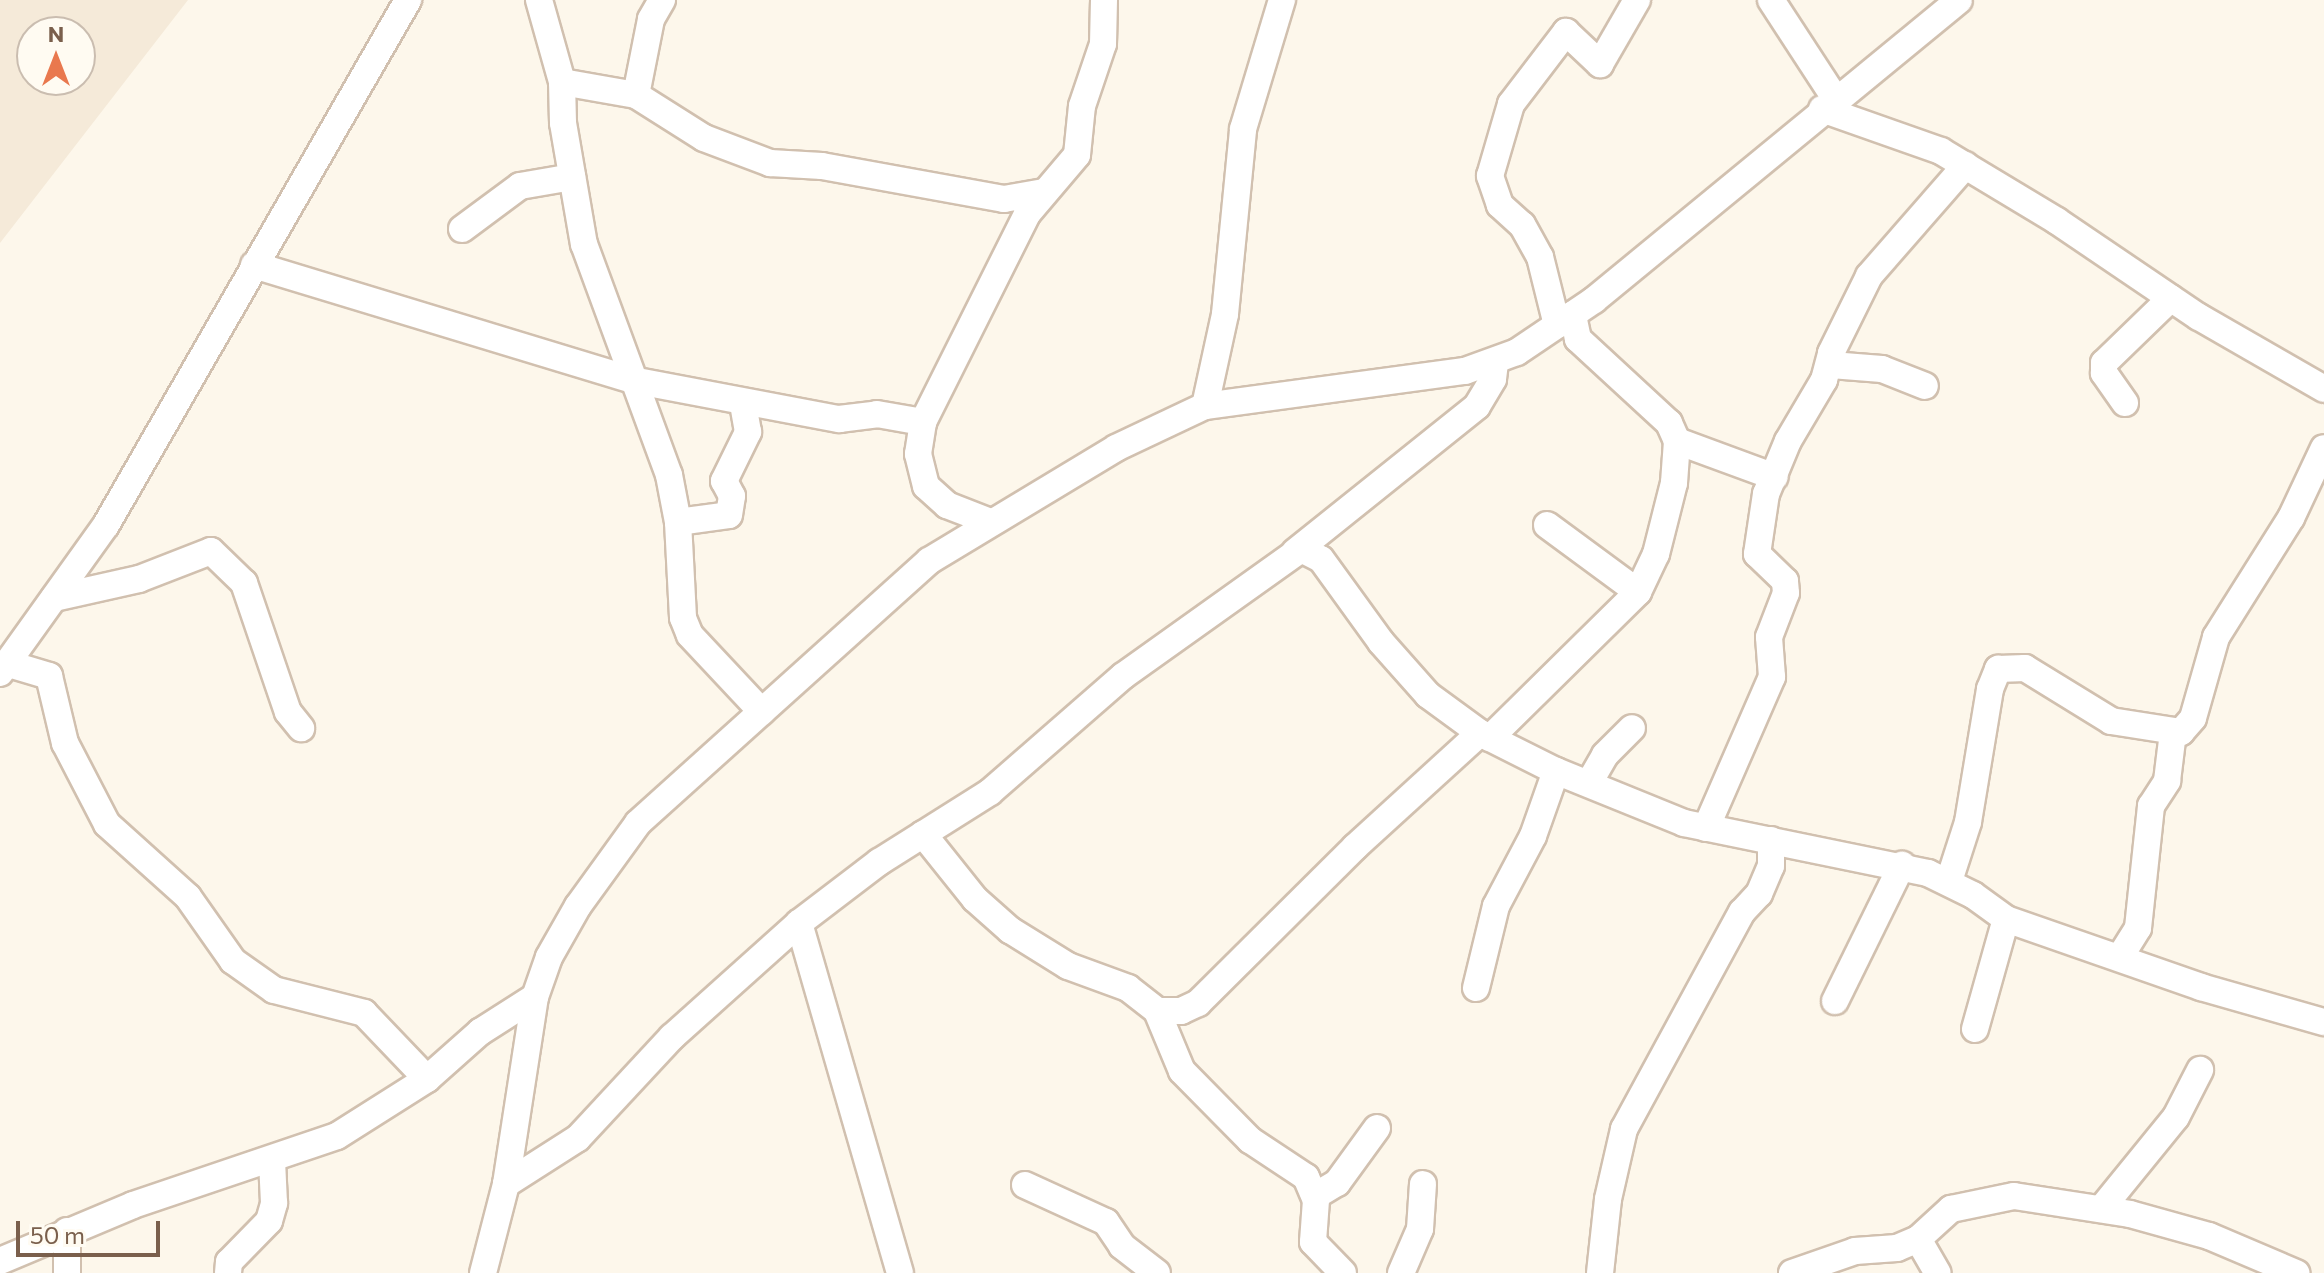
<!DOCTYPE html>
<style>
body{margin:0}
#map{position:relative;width:2324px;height:1273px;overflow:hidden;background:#fdf7eb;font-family:Commissioner,sans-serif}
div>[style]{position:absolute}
.residential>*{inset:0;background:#f5ead9}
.roads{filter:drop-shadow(2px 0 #d1c0af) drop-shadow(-2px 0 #d1c0af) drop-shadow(0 2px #d1c0af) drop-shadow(0 -2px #d1c0af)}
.minor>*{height:26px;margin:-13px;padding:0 13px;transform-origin:13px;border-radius:13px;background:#fff}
span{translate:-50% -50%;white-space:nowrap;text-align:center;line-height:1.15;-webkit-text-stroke:7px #fffbf2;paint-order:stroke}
.north{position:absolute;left:16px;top:16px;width:80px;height:80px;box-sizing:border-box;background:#fffbf2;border:2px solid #cabdb0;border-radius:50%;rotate:0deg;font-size:22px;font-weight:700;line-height:32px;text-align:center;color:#7a5f4c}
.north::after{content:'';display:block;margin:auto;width:28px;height:36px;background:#e9784e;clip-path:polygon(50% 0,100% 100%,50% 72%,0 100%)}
.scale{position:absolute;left:16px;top:1221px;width:144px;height:36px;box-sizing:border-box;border:4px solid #7a5f4c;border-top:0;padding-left:10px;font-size:24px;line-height:28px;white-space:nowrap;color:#7a5f4c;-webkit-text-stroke:6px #fffbf2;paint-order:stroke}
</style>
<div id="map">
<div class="residential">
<div style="clip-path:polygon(evenodd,0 0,188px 0,0 243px,0 0,32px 32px,80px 32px,80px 80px,32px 80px,32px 32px)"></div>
</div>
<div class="roads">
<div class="minor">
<div style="left:539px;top:0;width:85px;rotate:74.3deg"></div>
<div style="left:562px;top:82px;width:41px;rotate:88.6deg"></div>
<div style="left:563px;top:123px;width:123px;rotate:80.2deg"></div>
<div style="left:584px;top:244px;width:246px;rotate:69.8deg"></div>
<div style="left:669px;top:475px;width:48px;rotate:79.2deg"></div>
<div style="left:678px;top:522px;width:96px;rotate:87deg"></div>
<div style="left:683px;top:618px;width:18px;rotate:68deg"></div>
<div style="left:690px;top:635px;width:105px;rotate:46.9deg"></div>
<div style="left:1771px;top:0;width:117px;rotate:56.9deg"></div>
<div style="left:562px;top:82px;width:75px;rotate:10deg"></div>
<div style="left:636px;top:95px;width:80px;rotate:32.3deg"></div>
<div style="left:704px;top:138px;width:71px;rotate:20.7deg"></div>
<div style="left:770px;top:163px;width:52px;rotate:3.3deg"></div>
<div style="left:822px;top:166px;width:185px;rotate:10.3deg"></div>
<div style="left:1004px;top:199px;width:39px;rotate:-10deg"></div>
<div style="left:636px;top:95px;width:77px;rotate:-78.8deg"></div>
<div style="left:651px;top:19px;width:22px;rotate:-60deg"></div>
<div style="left:1822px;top:109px;width:126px;rotate:19.4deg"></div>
<div style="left:1941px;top:151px;width:135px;rotate:31.1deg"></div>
<div style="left:2057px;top:221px;width:171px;rotate:34.1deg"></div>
<div style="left:2199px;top:317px;width:144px;rotate:29.9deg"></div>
<div style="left:462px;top:229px;width:72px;rotate:-36.6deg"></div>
<div style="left:520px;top:186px;width:53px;rotate:-9.8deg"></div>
<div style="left:254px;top:265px;width:395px;rotate:16.9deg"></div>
<div style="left:632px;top:380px;width:211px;rotate:10.7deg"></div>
<div style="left:839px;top:419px;width:38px;rotate:-7deg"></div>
<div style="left:877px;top:414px;width:47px;rotate:9.9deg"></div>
<div style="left:1557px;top:325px;width:70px;rotate:-104deg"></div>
<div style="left:1540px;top:257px;width:37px;rotate:-119deg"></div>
<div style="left:1522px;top:225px;width:30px;rotate:-138deg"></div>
<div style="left:1500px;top:205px;width:31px;rotate:-109deg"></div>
<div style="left:1490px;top:176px;width:75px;rotate:-73.7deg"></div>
<div style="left:1511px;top:104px;width:91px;rotate:-52.6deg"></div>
<div style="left:1566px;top:32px;width:47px;rotate:43.3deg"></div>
<div style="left:1600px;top:64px;width:74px;rotate:-60deg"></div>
<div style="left:1831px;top:365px;width:51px;rotate:4.5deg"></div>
<div style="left:1882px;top:369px;width:46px;rotate:21.6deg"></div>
<div style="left:2125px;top:403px;width:37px;rotate:-125deg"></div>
<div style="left:2104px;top:373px;width:10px;rotate:-90deg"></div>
<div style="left:2104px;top:363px;width:93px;rotate:-44.1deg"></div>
<div style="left:1205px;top:406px;width:94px;rotate:-77.7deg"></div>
<div style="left:1225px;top:314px;width:186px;rotate:-84.4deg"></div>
<div style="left:1243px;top:129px;width:135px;rotate:-73.2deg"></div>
<div style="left:1677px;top:441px;width:104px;rotate:20.2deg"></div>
<div style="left:988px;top:521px;width:44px;rotate:-158.7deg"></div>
<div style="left:947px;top:505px;width:28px;rotate:-138deg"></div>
<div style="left:926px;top:486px;width:33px;rotate:-104deg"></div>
<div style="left:918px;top:454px;width:32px;rotate:-81deg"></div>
<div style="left:923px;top:422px;width:233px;rotate:-63.4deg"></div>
<div style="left:1027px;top:214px;width:77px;rotate:-49.7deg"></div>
<div style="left:1077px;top:155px;width:49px;rotate:-84.2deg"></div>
<div style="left:1082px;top:106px;width:65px;rotate:-71.3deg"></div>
<div style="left:1103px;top:44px;width:44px;rotate:-88.7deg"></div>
<div style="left:678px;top:522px;width:51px;rotate:-7.8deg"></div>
<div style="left:729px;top:515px;width:19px;rotate:-81deg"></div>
<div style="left:732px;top:496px;width:17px;rotate:-118deg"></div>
<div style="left:724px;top:481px;width:55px;rotate:-63.9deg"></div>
<div style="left:748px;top:432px;width:29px;rotate:-100deg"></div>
<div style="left:1547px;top:525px;width:113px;rotate:36.4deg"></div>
<div style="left:1295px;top:552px;width:233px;rotate:-38.7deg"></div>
<div style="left:1477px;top:406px;width:31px;rotate:-59deg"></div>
<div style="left:1493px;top:379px;width:16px;rotate:-83deg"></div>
<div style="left:54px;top:598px;width:87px;rotate:-12.6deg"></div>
<div style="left:139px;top:579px;width:77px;rotate:-21.3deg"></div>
<div style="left:211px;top:551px;width:46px;rotate:44.1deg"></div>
<div style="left:244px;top:583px;width:136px;rotate:71.2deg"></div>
<div style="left:288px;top:712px;width:21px;rotate:51deg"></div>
<div style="left:9px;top:664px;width:42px;rotate:16.7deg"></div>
<div style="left:49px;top:676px;width:69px;rotate:76.6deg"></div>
<div style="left:65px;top:743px;width:91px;rotate:62.6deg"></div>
<div style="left:107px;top:824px;width:109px;rotate:42deg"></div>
<div style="left:188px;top:897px;width:78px;rotate:54.9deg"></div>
<div style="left:233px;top:961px;width:50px;rotate:35.3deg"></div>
<div style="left:274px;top:990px;width:93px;rotate:14.3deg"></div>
<div style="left:364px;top:1013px;width:91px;rotate:46.3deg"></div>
<div style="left:0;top:673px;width:182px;rotate:-54.4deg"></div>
<div style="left:106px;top:525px;width:606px;rotate:-60.09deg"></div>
<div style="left:1490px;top:738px;width:208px;rotate:-44.6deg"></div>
<div style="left:1638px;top:592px;width:42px;rotate:-64.7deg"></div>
<div style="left:1656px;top:554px;width:73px;rotate:-75.8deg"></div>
<div style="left:1674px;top:483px;width:42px;rotate:-85.9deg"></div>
<div style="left:1677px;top:441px;width:20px;rotate:-114deg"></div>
<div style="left:1669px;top:423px;width:124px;rotate:-137.3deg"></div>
<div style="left:1578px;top:339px;width:25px;rotate:-102deg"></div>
<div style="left:1589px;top:783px;width:32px;rotate:-60deg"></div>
<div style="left:1605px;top:755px;width:38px;rotate:-45deg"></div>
<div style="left:1706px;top:828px;width:165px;rotate:-66.4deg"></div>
<div style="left:1772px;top:677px;width:40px;rotate:-94.3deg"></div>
<div style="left:1769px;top:637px;width:47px;rotate:-68.9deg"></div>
<div style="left:1786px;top:593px;width:12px;rotate:-95deg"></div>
<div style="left:1785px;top:581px;width:39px;rotate:-136deg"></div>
<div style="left:1757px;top:554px;width:61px;rotate:-81.5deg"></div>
<div style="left:1766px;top:494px;width:57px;rotate:-67.5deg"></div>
<div style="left:1788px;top:441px;width:71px;rotate:-59.5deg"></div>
<div style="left:1824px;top:380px;width:28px;rotate:-75deg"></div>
<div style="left:1831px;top:353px;width:86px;rotate:-63.7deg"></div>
<div style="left:1869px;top:276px;width:147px;rotate:-48.9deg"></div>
<div style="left:923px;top:834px;width:83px;rotate:51.3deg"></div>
<div style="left:975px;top:899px;width:47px;rotate:41.5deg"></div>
<div style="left:1010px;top:930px;width:68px;rotate:31.8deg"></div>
<div style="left:1068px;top:966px;width:64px;rotate:20.1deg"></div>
<div style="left:1128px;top:988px;width:37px;rotate:38deg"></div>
<div style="left:1157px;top:1011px;width:65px;rotate:67.4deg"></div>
<div style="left:1182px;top:1071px;width:97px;rotate:45.4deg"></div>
<div style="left:1250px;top:1140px;width:67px;rotate:33.5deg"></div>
<div style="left:1306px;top:1177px;width:25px;rotate:67deg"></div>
<div style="left:1316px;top:1200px;width:42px;rotate:94.1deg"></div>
<div style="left:1313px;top:1242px;width:43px;rotate:45.9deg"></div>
<div style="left:1949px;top:881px;width:62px;rotate:-72.1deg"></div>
<div style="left:1968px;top:822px;width:135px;rotate:-80.6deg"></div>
<div style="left:1990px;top:689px;width:22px;rotate:-68deg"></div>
<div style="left:1998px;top:669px;width:27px;rotate:-2deg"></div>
<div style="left:2025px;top:668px;width:101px;rotate:31.6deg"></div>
<div style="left:2111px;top:721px;width:71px;rotate:8.9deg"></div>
<div style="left:2181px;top:732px;width:18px;rotate:-49deg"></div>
<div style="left:2193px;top:718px;width:84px;rotate:-74.1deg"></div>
<div style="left:2216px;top:637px;width:141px;rotate:-57.8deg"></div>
<div style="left:2291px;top:518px;width:77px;rotate:-64.8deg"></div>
<div style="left:799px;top:923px;width:364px;rotate:73.9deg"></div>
<div style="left:2120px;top:957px;width:34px;rotate:-58deg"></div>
<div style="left:2138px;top:928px;width:123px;rotate:-83.9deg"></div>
<div style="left:2151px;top:806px;width:30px;rotate:-57deg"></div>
<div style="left:2167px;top:781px;width:49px;rotate:-83deg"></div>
<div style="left:1476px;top:988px;width:84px;rotate:-76.3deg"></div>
<div style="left:1496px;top:906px;width:79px;rotate:-62.1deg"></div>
<div style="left:1533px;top:836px;width:69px;rotate:-70.5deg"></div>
<div style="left:1835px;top:1001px;width:152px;rotate:-63.8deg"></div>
<div style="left:1157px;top:1011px;width:24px"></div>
<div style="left:1181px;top:1011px;width:19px;rotate:-25deg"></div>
<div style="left:1198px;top:1003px;width:221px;rotate:-44.8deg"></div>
<div style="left:1355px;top:847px;width:169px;rotate:-42.4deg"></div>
<div style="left:1975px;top:1029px;width:114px;rotate:-74.3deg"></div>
<div style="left:506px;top:1184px;width:85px;rotate:-32.6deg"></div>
<div style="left:578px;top:1138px;width:138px;rotate:-47.1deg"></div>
<div style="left:672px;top:1037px;width:171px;rotate:-41.9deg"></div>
<div style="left:799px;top:923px;width:101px;rotate:-37.3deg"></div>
<div style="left:879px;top:862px;width:131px;rotate:-32.2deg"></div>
<div style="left:990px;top:792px;width:176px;rotate:-41.1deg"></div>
<div style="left:1123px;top:676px;width:219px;rotate:-35.5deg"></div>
<div style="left:1301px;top:549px;width:22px;rotate:27deg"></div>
<div style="left:1321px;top:559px;width:102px;rotate:54.1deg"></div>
<div style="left:1381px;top:642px;width:71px;rotate:48.4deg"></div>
<div style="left:1428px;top:695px;width:64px;rotate:36.2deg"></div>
<div style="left:1480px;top:733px;width:85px;rotate:26.6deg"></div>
<div style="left:1556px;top:771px;width:138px;rotate:22.1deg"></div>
<div style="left:1684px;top:823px;width:249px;rotate:11.6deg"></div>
<div style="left:1928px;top:873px;width:50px;rotate:26.1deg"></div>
<div style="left:1973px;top:895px;width:41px;rotate:36deg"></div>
<div style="left:2006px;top:919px;width:207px;rotate:19.2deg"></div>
<div style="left:2201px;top:987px;width:128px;rotate:15.9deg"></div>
<div style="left:1025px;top:1185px;width:89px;rotate:24.6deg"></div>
<div style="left:1106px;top:1222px;width:29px;rotate:56deg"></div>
<div style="left:1122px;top:1246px;width:44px;rotate:37.6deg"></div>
<div style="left:1315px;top:1196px;width:26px;rotate:-31deg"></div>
<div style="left:1337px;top:1183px;width:68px;rotate:-54deg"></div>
<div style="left:2102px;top:1208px;width:117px;rotate:-50.9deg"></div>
<div style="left:2176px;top:1117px;width:53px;rotate:-62.9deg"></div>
<div style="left:67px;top:1231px;width:42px;rotate:90deg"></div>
<div style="left:1918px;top:1239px;width:39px;rotate:60deg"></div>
<div style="left:0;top:1261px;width:144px;rotate:-22.8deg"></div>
<div style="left:133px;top:1205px;width:215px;rotate:-18.7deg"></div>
<div style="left:337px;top:1136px;width:107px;rotate:-32.3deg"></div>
<div style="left:427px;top:1079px;width:71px;rotate:-41.6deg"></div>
<div style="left:480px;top:1032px;width:65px;rotate:-32.5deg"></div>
<div style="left:228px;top:1273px;width:11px;rotate:-85deg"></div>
<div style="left:229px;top:1262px;width:57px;rotate:-45.7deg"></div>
<div style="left:269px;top:1221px;width:19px;rotate:-74deg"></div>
<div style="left:274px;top:1203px;width:43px;rotate:-92.7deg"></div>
<div style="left:483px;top:1273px;width:92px;rotate:-75.5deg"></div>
<div style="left:506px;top:1184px;width:189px;rotate:-81.2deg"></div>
<div style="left:535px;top:997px;width:42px;rotate:-70.7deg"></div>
<div style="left:549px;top:957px;width:59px;rotate:-60.4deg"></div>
<div style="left:578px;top:906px;width:102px;rotate:-54.1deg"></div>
<div style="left:638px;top:823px;width:392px;rotate:-42deg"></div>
<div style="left:929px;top:561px;width:218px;rotate:-31.1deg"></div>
<div style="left:1116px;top:448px;width:98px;rotate:-25.3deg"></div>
<div style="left:1205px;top:406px;width:262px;rotate:-7.7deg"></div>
<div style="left:1465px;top:371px;width:55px;rotate:-20.1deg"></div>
<div style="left:1517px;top:352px;width:93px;rotate:-34deg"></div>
<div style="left:1594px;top:300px;width:472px;rotate:-39.4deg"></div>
<div style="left:1401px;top:1273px;width:48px;rotate:-66.6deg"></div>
<div style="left:1420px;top:1229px;width:45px;rotate:-86.2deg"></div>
<div style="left:1600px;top:1273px;width:74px;rotate:-83.8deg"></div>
<div style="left:1608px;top:1199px;width:72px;rotate:-77.1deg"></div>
<div style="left:1624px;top:1129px;width:247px;rotate:-61.5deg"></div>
<div style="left:1742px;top:912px;width:25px;rotate:-47deg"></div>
<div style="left:1759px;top:894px;width:30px;rotate:-67deg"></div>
<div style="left:1771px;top:866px;width:26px;rotate:-90deg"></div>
<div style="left:1792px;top:1273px;width:67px;rotate:-19.2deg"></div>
<div style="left:1855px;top:1251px;width:42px;rotate:-4.1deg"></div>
<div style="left:1897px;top:1248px;width:23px;rotate:-23deg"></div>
<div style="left:1918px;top:1239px;width:45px;rotate:-42.3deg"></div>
<div style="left:1951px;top:1209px;width:64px;rotate:-11.7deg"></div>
<div style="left:2014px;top:1196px;width:117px;rotate:8.8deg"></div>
<div style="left:2130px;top:1214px;width:82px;rotate:15.6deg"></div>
<div style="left:2209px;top:1236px;width:95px;rotate:23deg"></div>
</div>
</div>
<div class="north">N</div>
<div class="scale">50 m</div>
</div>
